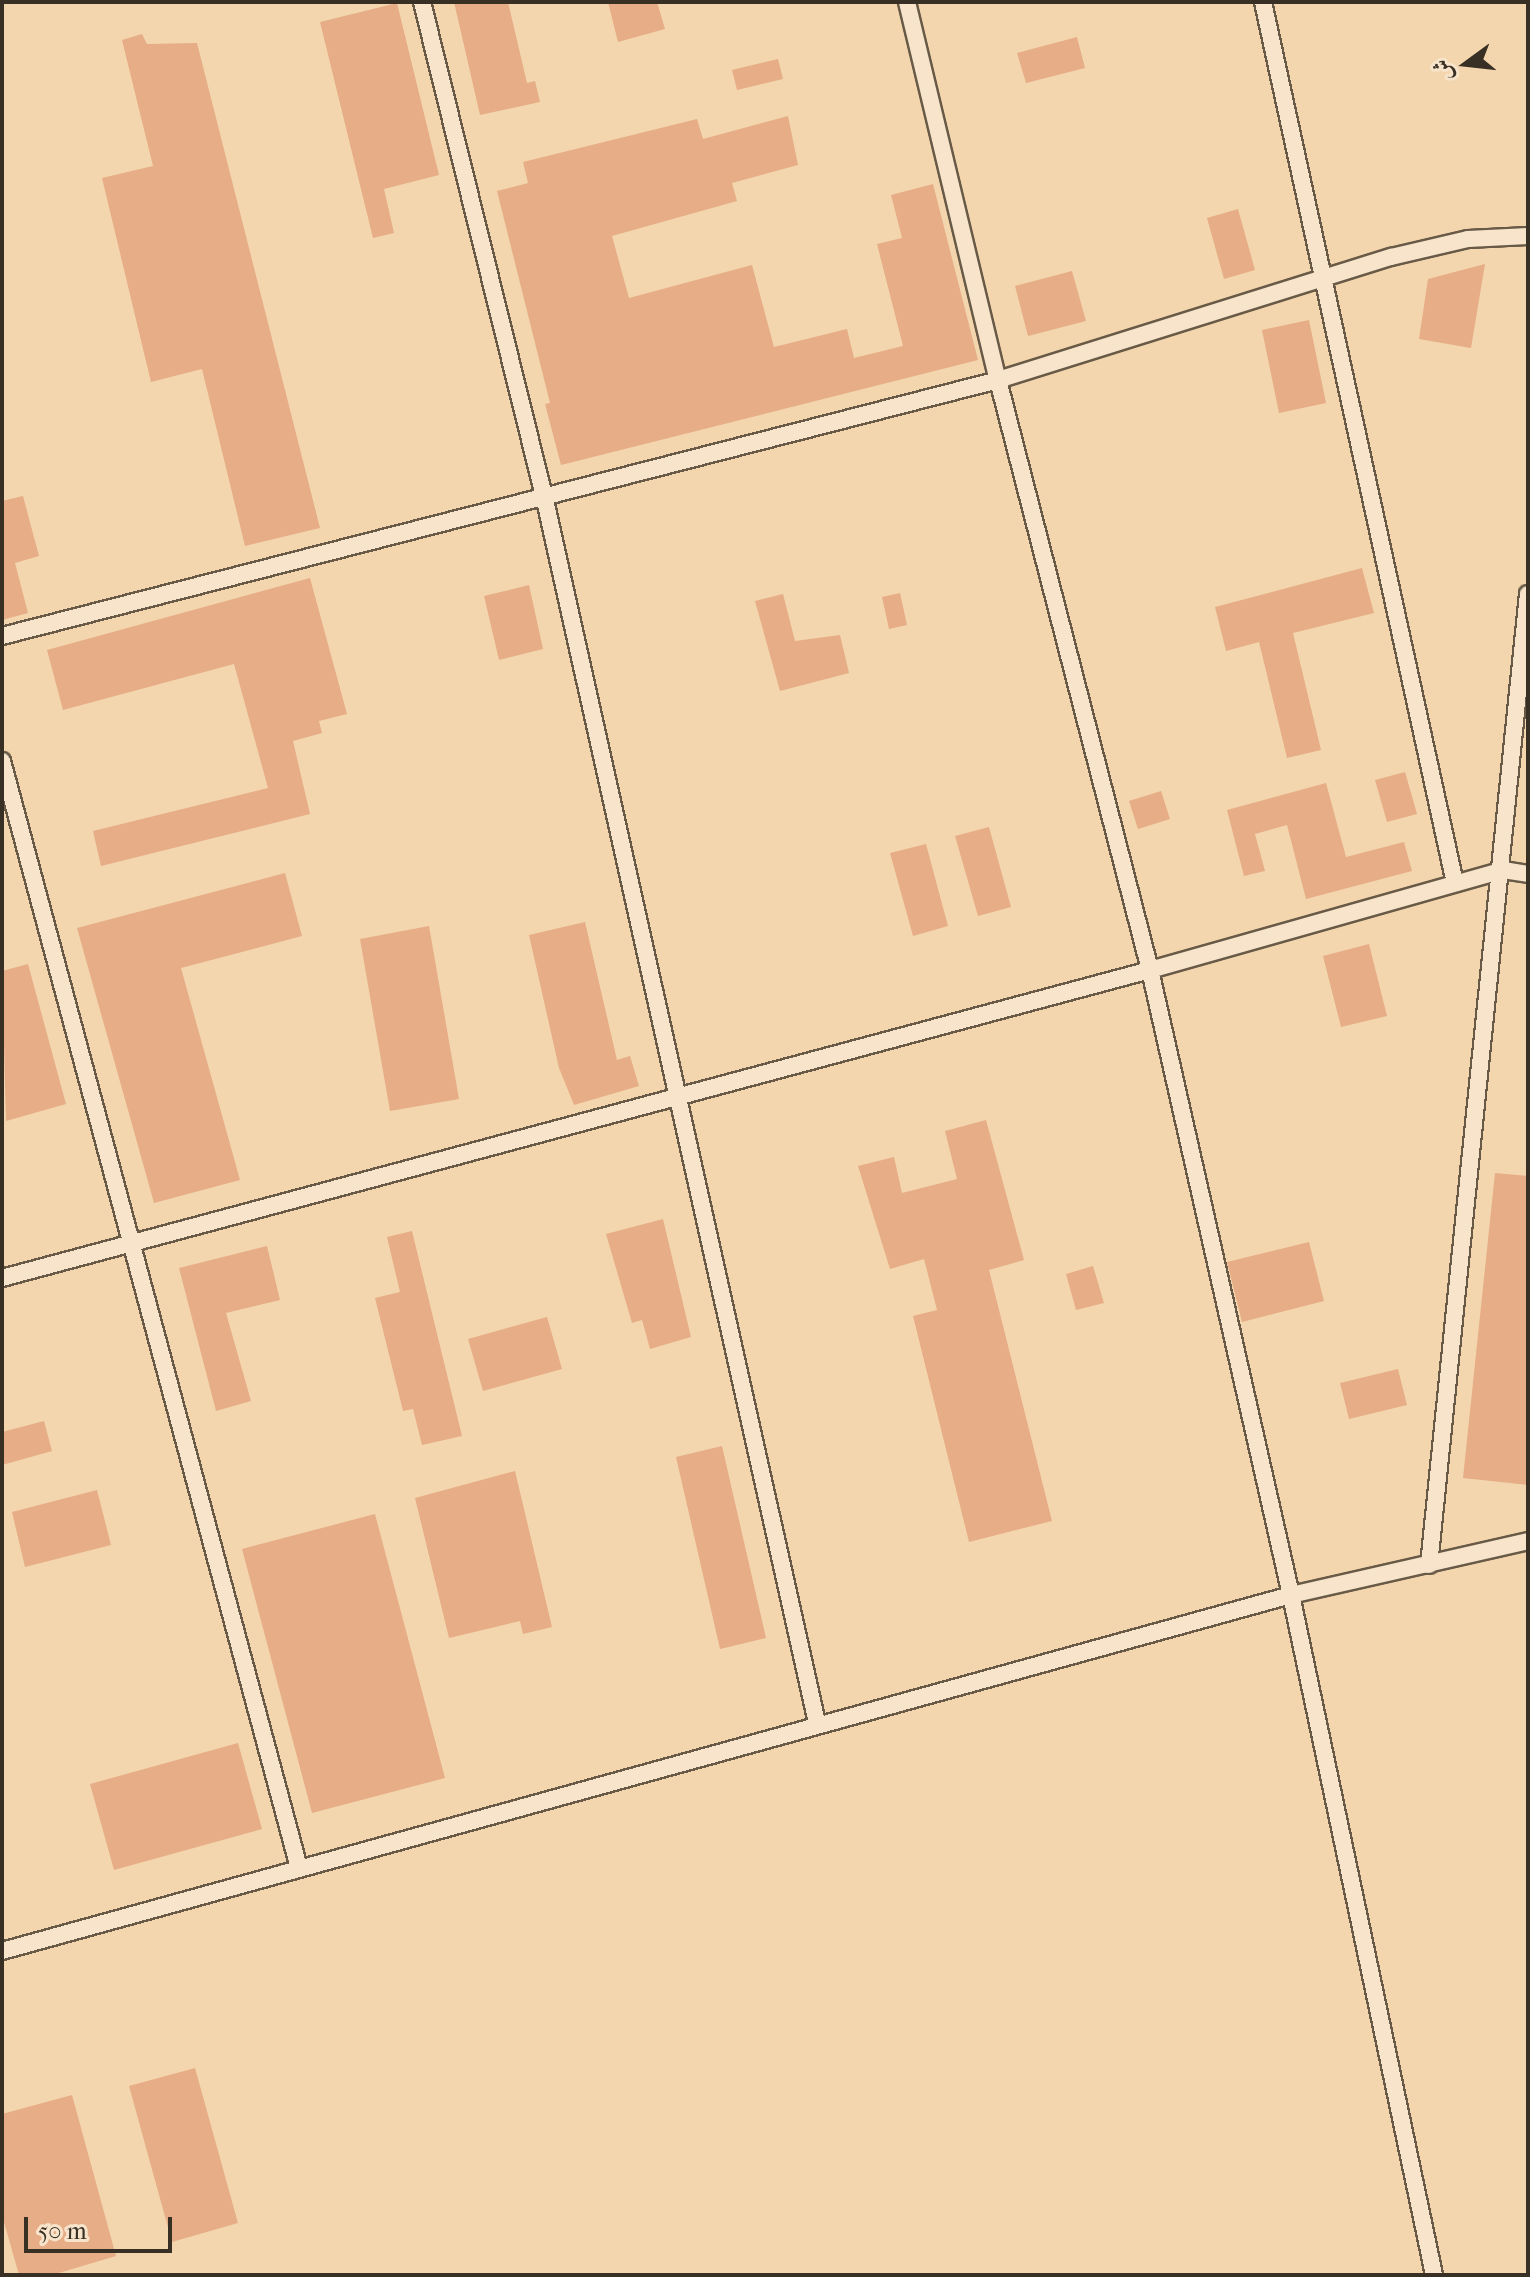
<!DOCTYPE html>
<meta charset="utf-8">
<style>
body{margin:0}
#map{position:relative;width:1530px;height:2277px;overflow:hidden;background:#f3d6ad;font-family:"IM FELL French Canon",Amiri,serif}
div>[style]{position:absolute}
.building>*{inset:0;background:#e6ad87}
.roads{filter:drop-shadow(2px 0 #685a47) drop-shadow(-2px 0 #685a47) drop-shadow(0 2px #685a47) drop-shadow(0 -2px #685a47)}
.street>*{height:16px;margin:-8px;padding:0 8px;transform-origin:8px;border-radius:8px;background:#f7e4ca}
span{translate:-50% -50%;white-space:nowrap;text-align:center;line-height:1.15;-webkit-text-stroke:6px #f7e4ca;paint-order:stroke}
.frame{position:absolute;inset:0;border:4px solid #393025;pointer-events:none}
.north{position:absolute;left:1426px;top:24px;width:80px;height:80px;-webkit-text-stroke:6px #f7e4ca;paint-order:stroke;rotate:255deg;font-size:22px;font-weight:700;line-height:32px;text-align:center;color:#393025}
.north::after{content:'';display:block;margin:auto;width:28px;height:36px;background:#393025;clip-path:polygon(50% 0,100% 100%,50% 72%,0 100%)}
.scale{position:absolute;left:24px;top:2217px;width:148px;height:36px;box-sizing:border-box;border:4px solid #393025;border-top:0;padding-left:10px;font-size:24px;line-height:28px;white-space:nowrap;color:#393025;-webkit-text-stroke:6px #f7e4ca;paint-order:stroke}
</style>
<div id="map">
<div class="building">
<div style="clip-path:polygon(454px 2px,508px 2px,527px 83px,535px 81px,540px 102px,480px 115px)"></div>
<div style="clip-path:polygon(608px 2px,657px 2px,665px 29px,618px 42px)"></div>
<div style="clip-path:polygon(397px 3px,439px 175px,384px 189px,394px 233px,373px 238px,320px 22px)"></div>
<div style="clip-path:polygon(142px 34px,147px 44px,197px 43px,320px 528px,245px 546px,202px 369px,151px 382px,102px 178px,153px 166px,122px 40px)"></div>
<div style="clip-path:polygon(1077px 37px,1085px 68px,1026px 83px,1017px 53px)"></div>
<div style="clip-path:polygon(778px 59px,783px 79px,737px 90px,732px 70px)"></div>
<div style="clip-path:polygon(788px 116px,798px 165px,732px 183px,737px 201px,612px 236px,629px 298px,752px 265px,774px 347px,847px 329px,854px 358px,903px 346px,877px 244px,902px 238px,891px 195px,933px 184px,978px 360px,561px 465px,545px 404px,550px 403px,497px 191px,528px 183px,523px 162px,697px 119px,703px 139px)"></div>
<div style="clip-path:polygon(1238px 209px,1255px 270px,1224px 279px,1207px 218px)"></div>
<div style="clip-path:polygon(1485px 264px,1471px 348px,1419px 339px,1428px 279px)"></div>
<div style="clip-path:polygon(1072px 271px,1086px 321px,1028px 336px,1015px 286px)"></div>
<div style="clip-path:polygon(1309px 320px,1326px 403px,1279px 413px,1262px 330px)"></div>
<div style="clip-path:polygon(23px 496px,39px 556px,15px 563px,28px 613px,2px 620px,2px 501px)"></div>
<div style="clip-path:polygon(1362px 568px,1374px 613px,1293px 633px,1321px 750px,1287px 758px,1259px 642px,1226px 651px,1215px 607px)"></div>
<div style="clip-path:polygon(310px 578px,347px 714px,319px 721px,322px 733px,293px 741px,310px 814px,101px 866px,93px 831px,268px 788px,234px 664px,63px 710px,47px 650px)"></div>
<div style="clip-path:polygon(529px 585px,543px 649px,499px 660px,484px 596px)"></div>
<div style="clip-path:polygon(900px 593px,907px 625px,889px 629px,882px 597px)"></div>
<div style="clip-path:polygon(783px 594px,795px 641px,840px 635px,849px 673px,780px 691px,755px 601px)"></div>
<div style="clip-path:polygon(1405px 772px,1417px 814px,1387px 822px,1375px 780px)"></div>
<div style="clip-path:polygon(1326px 783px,1346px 857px,1404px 842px,1412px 871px,1306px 899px,1287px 825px,1255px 834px,1265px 871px,1244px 876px,1227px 810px)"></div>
<div style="clip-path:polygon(1161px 791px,1170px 819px,1138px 829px,1129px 801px)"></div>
<div style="clip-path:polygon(989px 827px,1011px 907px,978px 916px,955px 836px)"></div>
<div style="clip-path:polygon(926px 844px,948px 926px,913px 936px,890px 853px)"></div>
<div style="clip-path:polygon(285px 873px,302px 936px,181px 968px,240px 1180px,154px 1203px,77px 928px)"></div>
<div style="clip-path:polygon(585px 922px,617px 1060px,630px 1056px,639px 1086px,574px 1105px,559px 1068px,529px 935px)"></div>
<div style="clip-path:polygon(429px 926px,459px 1099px,390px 1111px,360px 939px)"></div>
<div style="clip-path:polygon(1369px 944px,1387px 1016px,1341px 1027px,1323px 956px)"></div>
<div style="clip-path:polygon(28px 964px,66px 1104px,6px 1121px,2px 971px)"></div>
<div style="clip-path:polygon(986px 1120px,1024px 1260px,989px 1270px,1052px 1521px,969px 1542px,913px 1316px,937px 1310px,924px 1259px,890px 1269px,858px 1166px,894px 1157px,902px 1193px,957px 1179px,945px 1131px)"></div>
<div style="clip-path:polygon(1495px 1173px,1528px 1176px,1528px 1485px,1463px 1478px)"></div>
<div style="clip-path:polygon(663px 1219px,691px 1337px,650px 1349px,642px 1320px,632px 1323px,606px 1234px)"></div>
<div style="clip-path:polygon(412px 1231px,462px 1436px,422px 1445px,413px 1409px,403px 1411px,375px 1298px,400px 1292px,387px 1237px)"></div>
<div style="clip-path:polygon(1309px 1242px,1324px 1301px,1242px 1322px,1227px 1262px)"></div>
<div style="clip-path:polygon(267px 1246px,280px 1300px,226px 1313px,251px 1401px,216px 1411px,179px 1268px)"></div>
<div style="clip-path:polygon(1093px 1266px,1104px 1303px,1076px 1310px,1066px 1274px)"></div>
<div style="clip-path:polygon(547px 1317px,562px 1369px,483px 1391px,468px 1339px)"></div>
<div style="clip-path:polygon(1398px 1369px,1407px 1405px,1349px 1419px,1340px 1383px)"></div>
<div style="clip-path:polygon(44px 1421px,52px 1451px,2px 1465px,2px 1432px)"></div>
<div style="clip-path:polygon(722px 1446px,766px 1638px,720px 1649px,676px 1457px)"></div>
<div style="clip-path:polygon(515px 1471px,552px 1627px,523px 1634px,520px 1621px,449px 1638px,415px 1498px)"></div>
<div style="clip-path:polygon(97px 1490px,111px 1545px,25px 1567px,12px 1512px)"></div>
<div style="clip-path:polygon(375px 1514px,445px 1778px,312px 1813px,242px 1549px)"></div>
<div style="clip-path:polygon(238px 1743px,262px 1829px,114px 1870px,90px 1784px)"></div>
<div style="clip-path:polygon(195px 2068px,238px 2223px,172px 2242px,129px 2086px)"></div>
<div style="clip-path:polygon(72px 2095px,116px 2256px,52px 2275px,19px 2275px,2px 2215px,2px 2114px)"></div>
</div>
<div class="roads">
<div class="street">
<div style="left:422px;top:2px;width:513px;rotate:76.13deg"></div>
<div style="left:545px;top:500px;width:1253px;rotate:77.46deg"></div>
<div style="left:907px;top:2px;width:389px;rotate:76.5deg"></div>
<div style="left:998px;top:380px;width:412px;rotate:-17.4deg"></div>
<div style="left:1391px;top:257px;width:79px;rotate:-13.2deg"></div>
<div style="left:1468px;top:239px;width:60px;rotate:-2.9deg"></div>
<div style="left:1263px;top:2px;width:902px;rotate:77.71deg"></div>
<div style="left:2px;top:636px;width:1028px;rotate:-14.41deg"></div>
<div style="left:998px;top:380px;width:609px;rotate:75.55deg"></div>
<div style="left:1150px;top:970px;width:641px;rotate:77.29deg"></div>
<div style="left:1291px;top:1595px;width:695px;rotate:78.12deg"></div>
<div style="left:2px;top:761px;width:1146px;rotate:74.98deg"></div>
<div style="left:2px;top:1278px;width:1189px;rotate:-15.02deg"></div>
<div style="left:1150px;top:970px;width:367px;rotate:-15.8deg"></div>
<div style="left:1503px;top:870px;width:25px;rotate:9deg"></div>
<div style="left:1429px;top:1565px;width:976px;rotate:-84.18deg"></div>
<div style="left:2px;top:1951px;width:1337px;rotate:-15.44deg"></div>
<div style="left:1291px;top:1595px;width:243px;rotate:-12.8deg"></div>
</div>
</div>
<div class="frame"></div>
<div class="north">ش</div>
<div class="scale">50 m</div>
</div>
